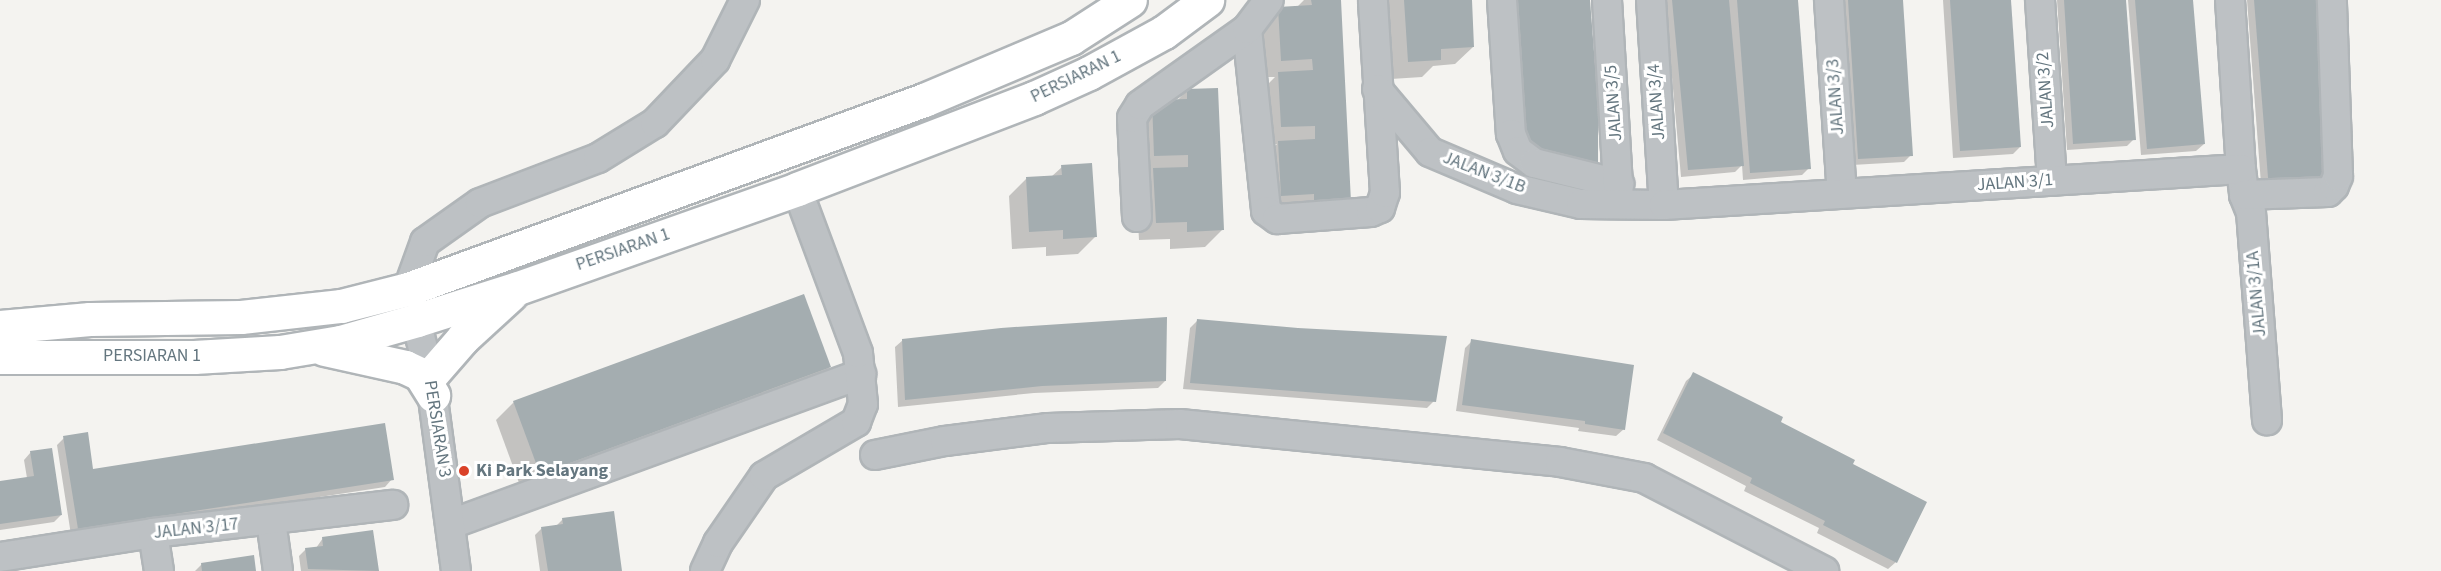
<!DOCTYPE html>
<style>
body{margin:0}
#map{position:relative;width:2441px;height:571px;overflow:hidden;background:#f4f3f0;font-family:"Source Sans 3",sans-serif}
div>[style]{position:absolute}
.shadow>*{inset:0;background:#0003}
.building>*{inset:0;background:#a4adb0}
.roads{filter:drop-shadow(2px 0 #b0b5b8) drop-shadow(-2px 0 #b0b5b8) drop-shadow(0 2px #b0b5b8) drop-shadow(0 -2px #b0b5b8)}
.minor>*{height:28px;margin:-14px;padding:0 14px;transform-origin:14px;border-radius:14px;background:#bdc1c4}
.major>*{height:33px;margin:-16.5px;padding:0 16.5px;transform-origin:16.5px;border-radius:16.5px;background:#fff}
.dots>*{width:16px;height:16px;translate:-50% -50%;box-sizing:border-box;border:3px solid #fff;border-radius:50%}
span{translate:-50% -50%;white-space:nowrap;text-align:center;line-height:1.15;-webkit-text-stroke:6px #fff;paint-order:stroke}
.street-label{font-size:18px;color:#64767f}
.poi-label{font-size:18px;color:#64767f;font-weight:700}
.left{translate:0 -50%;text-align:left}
</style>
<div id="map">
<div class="shadow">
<div style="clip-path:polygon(1304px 0,1339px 0,1349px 201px,1264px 213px,1261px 160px,1277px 144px,1264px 144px,1261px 91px,1275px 77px,1264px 77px,1261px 26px,1279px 8px,1297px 7px)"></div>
<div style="clip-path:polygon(1386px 0,1470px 0,1473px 47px,1455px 64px,1433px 66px,1422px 77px,1391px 79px)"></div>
<div style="clip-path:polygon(1665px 0,1796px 0,1809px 168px,1802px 175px,1743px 180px,1742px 165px,1735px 172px,1681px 177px)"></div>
<div style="clip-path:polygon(1841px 0,1901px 0,1911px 155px,1904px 162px,1852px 165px)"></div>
<div style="clip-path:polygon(1943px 0,2010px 0,2020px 147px,2013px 154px,1953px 158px)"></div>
<div style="clip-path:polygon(2057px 0,2125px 0,2134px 139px,2127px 146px,2067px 150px)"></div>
<div style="clip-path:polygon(2128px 0,2192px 0,2204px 144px,2196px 151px,2141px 155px)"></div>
<div style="clip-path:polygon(2247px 0,2318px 0,2332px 185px,2262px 197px)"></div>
<div style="clip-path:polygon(1187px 90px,1222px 230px,1205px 247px,1170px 249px,1170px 239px,1139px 240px,1136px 187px,1151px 173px,1137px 173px,1135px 119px,1177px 101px)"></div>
<div style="clip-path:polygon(1062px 167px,1096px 236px,1078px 254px,1046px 256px,1046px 247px,1012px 249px,1009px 196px,1026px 179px,1051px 177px)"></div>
<div style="clip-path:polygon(1197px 321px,1298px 330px,1434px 401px,1427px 408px,1183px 389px,1190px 328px)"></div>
<div style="clip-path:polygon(903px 340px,1165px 381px,1158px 388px,1034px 393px,898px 407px,895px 347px)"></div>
<div style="clip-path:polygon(1472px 341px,1624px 429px,1616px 436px,1578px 431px,1579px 428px,1456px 411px,1465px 348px)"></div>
<div style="clip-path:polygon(830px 367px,812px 385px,522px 491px,496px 420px,514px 402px)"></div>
<div style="clip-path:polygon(1694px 374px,1851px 465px,1896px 562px,1888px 569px,1817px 533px,1819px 528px,1744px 491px,1746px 486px,1657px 440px,1686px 381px)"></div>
<div style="clip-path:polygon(64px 438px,92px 470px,392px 479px,385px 487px,71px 535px,57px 445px)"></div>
<div style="clip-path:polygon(31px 452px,61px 515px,54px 522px,0 530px,0 482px,27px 478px,24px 460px)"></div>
<div style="clip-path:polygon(563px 519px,620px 571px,540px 571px,535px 535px,542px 528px,556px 526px)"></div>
<div style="clip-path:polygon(372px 532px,377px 571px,301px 571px,299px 556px,306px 549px,316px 548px,323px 538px)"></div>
<div style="clip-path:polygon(202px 564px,255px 571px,195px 571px)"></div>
</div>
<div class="building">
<div style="clip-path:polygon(1311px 0,1341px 0,1351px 202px,1314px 204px,1314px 194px,1281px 196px,1278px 141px,1315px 139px,1315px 126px,1281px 127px,1278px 72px,1313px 70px,1312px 59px,1281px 61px,1278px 7px,1312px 5px)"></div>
<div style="clip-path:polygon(1404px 0,1472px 0,1474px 47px,1441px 49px,1441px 60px,1408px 62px)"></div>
<div style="clip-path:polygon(1511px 0,1590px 0,1598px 103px,1598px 164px,1584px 165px,1520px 141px)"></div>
<div style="clip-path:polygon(1672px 0,1729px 0,1744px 166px,1688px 170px)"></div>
<div style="clip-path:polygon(1737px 0,1798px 0,1811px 169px,1750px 173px)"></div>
<div style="clip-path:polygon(1848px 0,1903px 0,1913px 156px,1858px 159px)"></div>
<div style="clip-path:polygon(1950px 0,2011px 0,2021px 147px,1960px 151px)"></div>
<div style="clip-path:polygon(2064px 0,2126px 0,2136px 140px,2073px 144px)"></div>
<div style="clip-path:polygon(2135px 0,2193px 0,2205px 144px,2147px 149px)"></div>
<div style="clip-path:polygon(2254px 0,2320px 0,2334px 186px,2269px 190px)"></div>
<div style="clip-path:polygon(1218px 88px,1224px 230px,1187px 232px,1187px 222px,1156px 223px,1153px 168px,1188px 167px,1188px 155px,1154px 156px,1152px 100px,1187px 99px,1187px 89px)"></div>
<div style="clip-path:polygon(1092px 163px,1097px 237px,1063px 239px,1063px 230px,1029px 232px,1026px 177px,1062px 175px,1061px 165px)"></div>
<div style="clip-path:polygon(804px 294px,831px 367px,540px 474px,513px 401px)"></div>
<div style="clip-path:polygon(1167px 317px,1166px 381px,1042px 386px,905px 400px,902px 339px,1001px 328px)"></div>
<div style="clip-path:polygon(1197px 319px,1298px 328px,1447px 336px,1436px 402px,1190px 383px)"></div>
<div style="clip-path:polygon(1471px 339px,1634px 365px,1625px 430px,1585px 424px,1585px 421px,1462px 405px)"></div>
<div style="clip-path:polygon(1693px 372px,1783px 417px,1781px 422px,1855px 460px,1853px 464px,1927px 502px,1897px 563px,1823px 525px,1825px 521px,1750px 483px,1752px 478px,1663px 433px)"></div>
<div style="clip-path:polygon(385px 423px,394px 480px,78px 529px,63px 436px,88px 432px,93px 469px)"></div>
<div style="clip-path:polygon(52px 448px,62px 515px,0 524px,0 481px,34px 476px,30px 451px)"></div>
<div style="clip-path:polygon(614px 511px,622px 571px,548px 571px,541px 527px,563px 524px,562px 518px)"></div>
<div style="clip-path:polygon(373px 530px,379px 571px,308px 569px,305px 548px,323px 546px,322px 537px)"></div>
<div style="clip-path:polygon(254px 555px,256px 571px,202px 571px,201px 563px)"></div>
</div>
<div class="roads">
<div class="minor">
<div style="left:1502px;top:0;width:134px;rotate:86.2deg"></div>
<div style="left:1511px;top:134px;width:18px;rotate:68deg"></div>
<div style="left:1518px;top:151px;width:20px;rotate:37deg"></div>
<div style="left:1534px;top:163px;width:88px;rotate:13.9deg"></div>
<div style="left:1607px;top:0;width:203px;rotate:86.6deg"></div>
<div style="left:1651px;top:0;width:205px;rotate:86.4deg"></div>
<div style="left:1829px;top:0;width:194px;rotate:86.2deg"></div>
<div style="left:2040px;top:0;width:181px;rotate:86.2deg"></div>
<div style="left:2230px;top:0;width:169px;rotate:86.3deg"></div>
<div style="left:2241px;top:169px;width:26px;rotate:83deg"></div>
<div style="left:2244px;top:195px;width:18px;rotate:68deg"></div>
<div style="left:2251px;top:212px;width:209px;rotate:85.6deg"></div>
<div style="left:1247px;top:29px;width:183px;rotate:84deg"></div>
<div style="left:1266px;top:211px;width:14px;rotate:36deg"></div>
<div style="left:1277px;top:219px;width:94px;rotate:-4.3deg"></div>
<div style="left:1371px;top:212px;width:10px;rotate:-24deg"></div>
<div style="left:1380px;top:208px;width:16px;rotate:-72deg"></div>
<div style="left:1385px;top:193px;width:193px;rotate:-93.6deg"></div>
<div style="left:1377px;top:89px;width:82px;rotate:49.9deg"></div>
<div style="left:1430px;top:152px;width:95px;rotate:23deg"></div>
<div style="left:1517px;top:189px;width:66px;rotate:13.2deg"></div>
<div style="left:1581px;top:204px;width:83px;rotate:0.7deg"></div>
<div style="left:1664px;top:205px;width:578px;rotate:-3.57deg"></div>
<div style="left:2244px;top:195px;width:84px;rotate:-2deg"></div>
<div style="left:2328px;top:192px;width:8px;rotate:-45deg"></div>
<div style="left:2334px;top:186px;width:11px;rotate:-68deg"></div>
<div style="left:2338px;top:176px;width:176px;rotate:-92deg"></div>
<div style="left:1137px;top:217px;width:99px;rotate:-92.9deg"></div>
<div style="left:1132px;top:118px;width:15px;rotate:-58deg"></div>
<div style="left:1140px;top:105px;width:131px;rotate:-35.4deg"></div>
<div style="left:1247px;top:29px;width:36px;rotate:-53deg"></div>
<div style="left:875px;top:455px;width:71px;rotate:-11.3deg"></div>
<div style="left:945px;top:441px;width:104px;rotate:-7.2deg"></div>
<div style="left:1048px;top:428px;width:132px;rotate:-1.7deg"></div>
<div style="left:1180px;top:424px;width:382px;rotate:5.7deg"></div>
<div style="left:1560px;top:462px;width:86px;rotate:10.8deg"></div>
<div style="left:1644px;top:478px;width:203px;rotate:27.3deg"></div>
<div style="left:271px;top:521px;width:50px;rotate:82deg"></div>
<div style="left:451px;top:524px;width:437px;rotate:-20.1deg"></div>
<div style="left:153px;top:533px;width:38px;rotate:81deg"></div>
<div style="left:0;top:557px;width:155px;rotate:-8.9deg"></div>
<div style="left:153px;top:533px;width:242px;rotate:-6.7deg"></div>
<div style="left:456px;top:571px;width:197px;rotate:-97.6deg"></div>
<div style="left:430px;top:376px;width:90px;rotate:-104.2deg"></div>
<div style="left:408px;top:289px;width:50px;rotate:-70.1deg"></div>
<div style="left:425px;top:242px;width:67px;rotate:-35.3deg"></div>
<div style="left:480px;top:203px;width:126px;rotate:-20.9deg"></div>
<div style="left:598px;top:158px;width:67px;rotate:-31.6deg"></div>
<div style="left:655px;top:123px;width:87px;rotate:-46.4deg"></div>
<div style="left:715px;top:60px;width:67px;rotate:-63.4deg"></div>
<div style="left:705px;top:571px;width:31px;rotate:-65deg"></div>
<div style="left:718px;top:543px;width:81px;rotate:-55.5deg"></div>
<div style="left:764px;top:476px;width:107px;rotate:-30.4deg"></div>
<div style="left:856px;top:422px;width:19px;rotate:-69deg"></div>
<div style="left:863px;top:404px;width:51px;rotate:-95.6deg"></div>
<div style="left:858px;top:353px;width:175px;rotate:-110.4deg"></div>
</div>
<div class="major">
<div style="left:0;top:327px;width:90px;rotate:-5.1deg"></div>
<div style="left:90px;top:319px;width:151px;rotate:-0.8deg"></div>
<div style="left:241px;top:317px;width:101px;rotate:-6.3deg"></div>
<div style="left:341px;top:306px;width:69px;rotate:-14.2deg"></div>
<div style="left:408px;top:289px;width:550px;rotate:-20.12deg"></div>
<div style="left:924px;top:100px;width:160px;rotate:-22.9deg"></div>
<div style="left:1071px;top:38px;width:70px;rotate:-32.8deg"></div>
<div style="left:324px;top:349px;width:83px;rotate:12.5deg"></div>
<div style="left:405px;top:367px;width:17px;rotate:25deg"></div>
<div style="left:420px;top:374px;width:25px;rotate:58deg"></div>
<div style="left:0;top:357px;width:194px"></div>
<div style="left:194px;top:357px;width:86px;rotate:-3.3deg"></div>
<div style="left:280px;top:352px;width:61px;rotate:-9.5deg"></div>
<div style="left:340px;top:342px;width:80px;rotate:-15.9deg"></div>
<div style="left:417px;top:320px;width:106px;rotate:-17.6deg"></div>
<div style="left:518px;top:288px;width:296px;rotate:-19.5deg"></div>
<div style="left:797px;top:189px;width:254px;rotate:-21deg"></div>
<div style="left:1034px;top:98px;width:60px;rotate:-24.4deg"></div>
<div style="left:1089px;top:73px;width:85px;rotate:-28.7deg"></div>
<div style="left:1164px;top:32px;width:54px;rotate:-36.7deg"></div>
<div style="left:430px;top:376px;width:50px;rotate:-49deg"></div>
<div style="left:463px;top:338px;width:64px;rotate:-42.5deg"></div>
</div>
</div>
<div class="dots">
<div style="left:464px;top:471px;background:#da4229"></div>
</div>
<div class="street-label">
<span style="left:1076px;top:77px;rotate:-26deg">PERSIARAN 1</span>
<span style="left:2046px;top:90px;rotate:-94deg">JALAN 3/2</span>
<span style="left:1836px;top:97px;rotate:-94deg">JALAN 3/3</span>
<span style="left:1657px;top:102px;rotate:-94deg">JALAN 3/4</span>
<span style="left:1614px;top:103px;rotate:-94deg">JALAN 3/5</span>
<span style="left:1484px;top:173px;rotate:21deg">JALAN 3/1B</span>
<span style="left:2015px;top:183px;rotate:-4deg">JALAN 3/1</span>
<span style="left:623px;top:250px;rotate:-19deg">PERSIARAN 1</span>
<span style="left:2257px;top:294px;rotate:-95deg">JALAN 3/1A</span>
<span style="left:152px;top:356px">PERSIARAN 1</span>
<span style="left:437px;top:429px;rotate:81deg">PERSIARAN 3</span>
<span style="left:196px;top:529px;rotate:-6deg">JALAN 3/17</span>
</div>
<div class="poi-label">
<span class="left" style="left:476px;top:471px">Ki Park Selayang</span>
</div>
</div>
